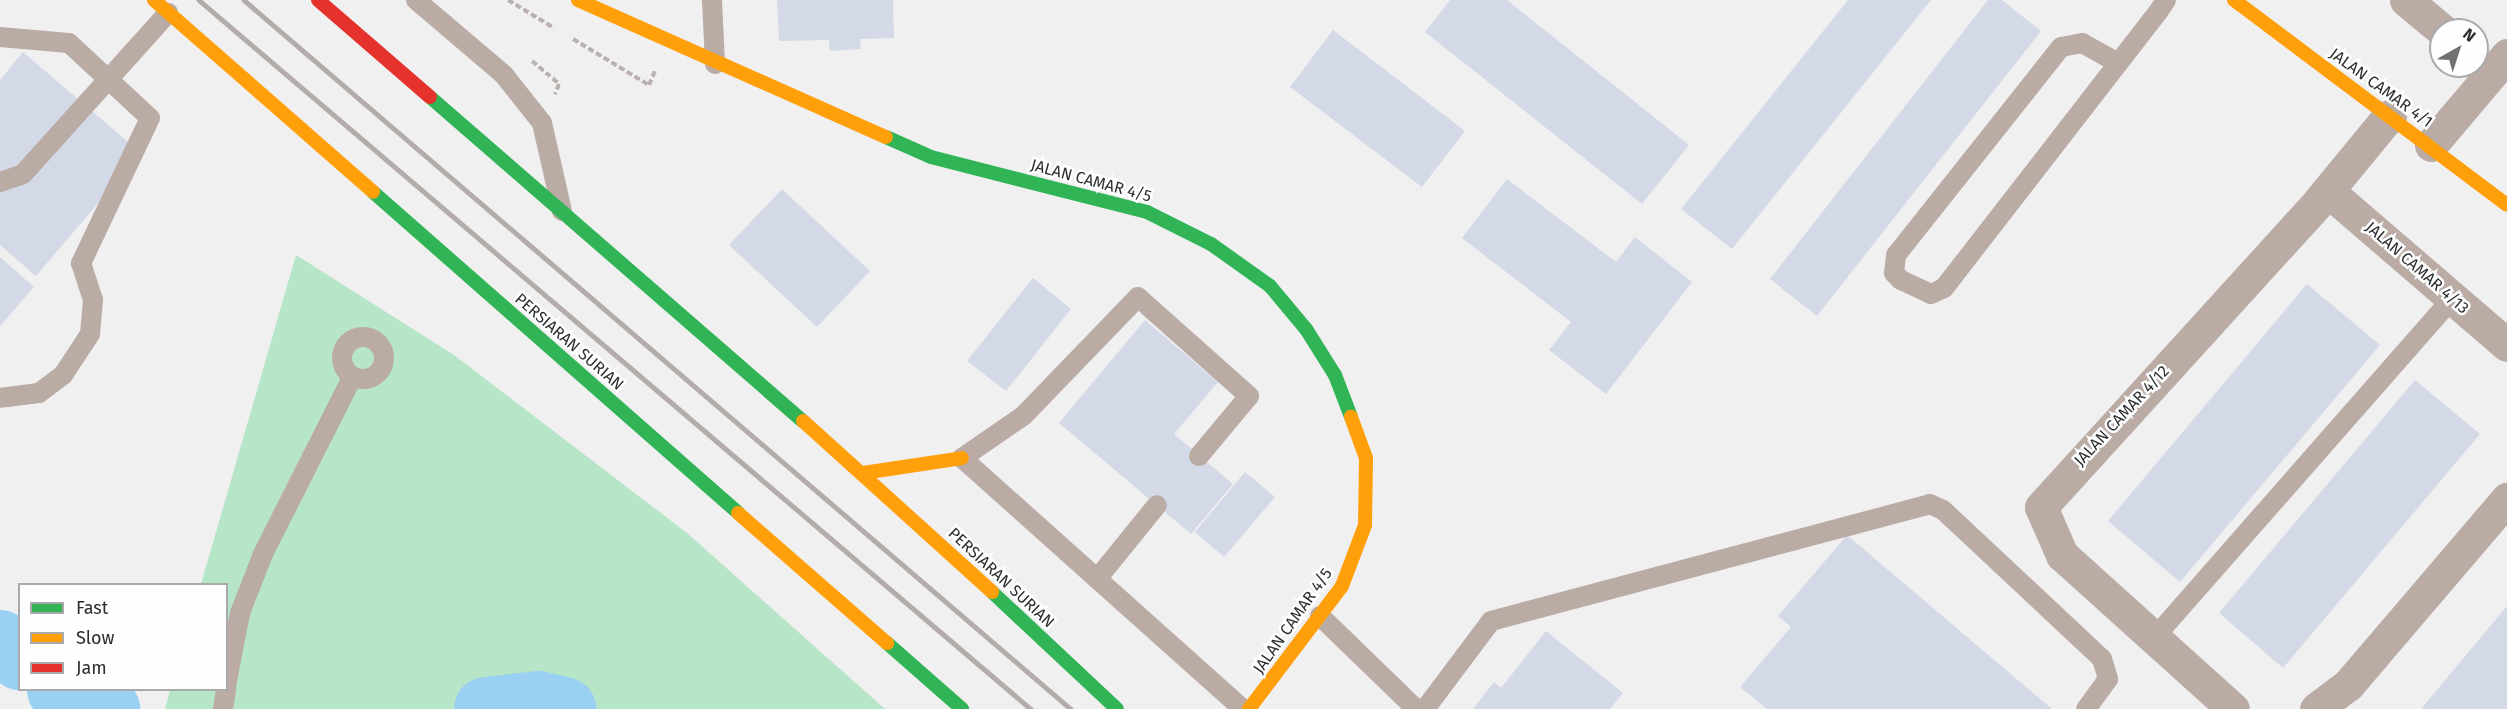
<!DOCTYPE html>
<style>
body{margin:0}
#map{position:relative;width:2507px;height:709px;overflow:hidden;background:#f0f0f1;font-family:"Fira Sans",sans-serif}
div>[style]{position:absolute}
.green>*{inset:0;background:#b7e5c7}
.river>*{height:64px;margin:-32px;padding:0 32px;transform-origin:32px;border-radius:32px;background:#9ad0f2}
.building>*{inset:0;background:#d4d9e7}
.path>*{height:4px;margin-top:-2px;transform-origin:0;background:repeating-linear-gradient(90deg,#bab0ae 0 6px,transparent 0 9px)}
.lane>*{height:20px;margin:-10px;padding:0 10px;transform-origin:10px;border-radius:10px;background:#bbaba5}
.lane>.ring{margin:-10px;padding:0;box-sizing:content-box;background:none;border:20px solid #bbaba5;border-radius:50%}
.street>*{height:33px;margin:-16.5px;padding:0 16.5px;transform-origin:16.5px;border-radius:16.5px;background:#bbaba5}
.fast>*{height:14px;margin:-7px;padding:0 7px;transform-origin:7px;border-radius:7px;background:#30b455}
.slow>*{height:14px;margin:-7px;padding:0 7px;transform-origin:7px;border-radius:7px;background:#ff9f0a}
.jam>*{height:14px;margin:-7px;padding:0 7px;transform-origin:7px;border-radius:7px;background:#e5322d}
.rail>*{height:4.5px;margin:-2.25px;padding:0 2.25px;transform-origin:2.25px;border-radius:2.25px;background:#b4acaa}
span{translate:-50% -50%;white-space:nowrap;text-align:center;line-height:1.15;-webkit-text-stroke:5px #fdfeff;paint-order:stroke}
.street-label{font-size:16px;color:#2d2d2e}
.legend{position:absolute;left:18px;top:583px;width:210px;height:108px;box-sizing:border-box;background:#fdfeff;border:2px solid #aaaaab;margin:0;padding:8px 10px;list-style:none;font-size:18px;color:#2d2d2e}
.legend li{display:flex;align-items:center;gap:12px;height:30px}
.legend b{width:30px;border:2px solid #aaaaab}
.north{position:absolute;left:2429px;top:18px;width:60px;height:60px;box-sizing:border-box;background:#fdfeff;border:2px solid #aaaaab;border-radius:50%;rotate:39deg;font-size:16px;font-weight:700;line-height:24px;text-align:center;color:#2d2d2e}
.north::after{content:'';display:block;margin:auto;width:21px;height:27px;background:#717172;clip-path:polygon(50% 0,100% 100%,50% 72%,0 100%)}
</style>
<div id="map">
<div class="green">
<div style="clip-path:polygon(296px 255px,454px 355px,687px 533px,885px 709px,165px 709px,170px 690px,226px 690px,226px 584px,201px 584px)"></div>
</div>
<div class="river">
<div style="left:0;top:642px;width:26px;rotate:39deg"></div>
<div style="left:59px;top:690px;width:21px;rotate:37deg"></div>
<div style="left:76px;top:703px;width:33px;rotate:11deg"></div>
<div style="left:486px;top:709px;width:52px;rotate:-6.6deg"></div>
<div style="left:538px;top:703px;width:27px;rotate:13deg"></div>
</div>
<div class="building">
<div style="clip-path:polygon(777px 0,893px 0,894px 38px,860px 39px,861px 49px,830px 51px,829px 40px,779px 41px)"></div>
<div style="clip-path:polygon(1450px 0,1507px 0,1689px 145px,1642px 204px,1425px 32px)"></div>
<div style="clip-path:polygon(1848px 0,1931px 0,1732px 249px,1681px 209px)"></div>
<div style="clip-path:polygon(1988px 0,2002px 0,2041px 31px,1817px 316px,1770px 279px)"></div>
<div style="clip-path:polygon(1333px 30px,1465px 131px,1422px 187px,1290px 87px)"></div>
<div style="clip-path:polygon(23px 52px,141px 153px,36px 276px,0 245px,0 80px)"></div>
<div style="clip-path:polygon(1507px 179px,1616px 262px,1635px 237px,1692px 282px,1606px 394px,1549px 350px,1571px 322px,1462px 238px)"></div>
<div style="clip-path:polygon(782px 189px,870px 271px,817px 327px,729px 245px)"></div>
<div style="clip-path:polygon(0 257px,34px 287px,0 326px)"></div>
<div style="clip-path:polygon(1033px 278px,1071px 309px,1006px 391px,967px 361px)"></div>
<div style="clip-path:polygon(2307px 284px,2380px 345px,2180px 582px,2108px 521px)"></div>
<div style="clip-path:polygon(1145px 320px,1218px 382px,1174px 434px,1233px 484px,1191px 534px,1059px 423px)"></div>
<div style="clip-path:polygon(2415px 380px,2480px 434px,2283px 668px,2219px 613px)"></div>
<div style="clip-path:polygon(1245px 472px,1275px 497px,1224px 557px,1195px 532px)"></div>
<div style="clip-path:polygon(1847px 535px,2052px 709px,1767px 709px,1740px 687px,1791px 627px,1778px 616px)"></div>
<div style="clip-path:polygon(2507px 606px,2507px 709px,2421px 709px)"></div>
<div style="clip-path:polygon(1546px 631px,1623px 693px,1610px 709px,1473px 709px,1494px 682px,1501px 688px)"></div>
</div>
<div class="path">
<div style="left:508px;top:0;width:54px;rotate:31.3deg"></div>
<div style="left:573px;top:39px;width:89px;rotate:31.2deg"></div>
<div style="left:649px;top:85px;width:15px;rotate:-67deg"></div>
<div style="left:532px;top:61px;width:35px;rotate:40deg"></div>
<div style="left:559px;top:84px;width:11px;rotate:112deg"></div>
</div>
<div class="lane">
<div style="left:416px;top:0;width:116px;rotate:40.4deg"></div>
<div style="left:504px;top:75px;width:61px;rotate:51.6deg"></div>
<div style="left:542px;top:123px;width:90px;rotate:77.2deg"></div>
<div style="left:712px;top:0;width:64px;rotate:87.3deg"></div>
<div style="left:0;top:37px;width:69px;rotate:5deg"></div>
<div style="left:69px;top:43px;width:110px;rotate:42.8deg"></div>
<div style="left:150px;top:118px;width:161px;rotate:115.4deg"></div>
<div style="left:81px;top:263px;width:39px;rotate:72deg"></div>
<div style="left:93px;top:300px;width:34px;rotate:95deg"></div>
<div style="left:90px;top:334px;width:49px;rotate:123.4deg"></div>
<div style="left:63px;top:375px;width:30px;rotate:143deg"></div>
<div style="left:39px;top:393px;width:39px;rotate:173deg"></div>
<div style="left:2118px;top:63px;width:41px;rotate:-150.9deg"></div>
<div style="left:2082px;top:43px;width:21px;rotate:169deg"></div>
<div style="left:2061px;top:47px;width:265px;rotate:128.4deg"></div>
<div style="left:1896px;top:255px;width:18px;rotate:96deg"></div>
<div style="left:1894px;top:273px;width:10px;rotate:45deg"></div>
<div style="left:1901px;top:280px;width:33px;rotate:25deg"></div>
<div style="left:1931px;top:294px;width:14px;rotate:-25deg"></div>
<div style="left:1944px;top:288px;width:349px;rotate:-52.2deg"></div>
<div style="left:2158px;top:12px;width:14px;rotate:-56deg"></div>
<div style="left:0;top:182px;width:24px;rotate:-19deg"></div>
<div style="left:23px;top:174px;width:217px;rotate:-48deg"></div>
<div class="ring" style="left:342px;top:337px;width:22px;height:22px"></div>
<div style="left:1199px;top:456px;width:78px;rotate:-50.2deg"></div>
<div style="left:1249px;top:396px;width:149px;rotate:-138.3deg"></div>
<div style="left:1138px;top:297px;width:165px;rotate:134deg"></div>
<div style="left:1023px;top:416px;width:74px;rotate:145.5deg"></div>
<div style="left:962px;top:458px;width:377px;rotate:41.8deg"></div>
<div style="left:1097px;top:579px;width:95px;rotate:-51deg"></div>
<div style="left:1320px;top:616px;width:134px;rotate:44.1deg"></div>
<div style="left:2154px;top:638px;width:453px;rotate:-48.7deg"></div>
<div style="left:226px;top:686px;width:74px;rotate:-79.1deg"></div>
<div style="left:240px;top:613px;width:63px;rotate:-68.7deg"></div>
<div style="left:263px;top:554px;width:199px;rotate:-63.2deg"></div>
<div style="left:223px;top:709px;width:19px;rotate:-81deg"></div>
<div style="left:1425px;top:709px;width:110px;rotate:-53.1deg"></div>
<div style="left:1491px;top:621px;width:454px;rotate:-14.9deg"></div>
<div style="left:1930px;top:504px;width:14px;rotate:25deg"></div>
<div style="left:1943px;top:510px;width:218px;rotate:43.1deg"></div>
<div style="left:2102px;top:659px;width:21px;rotate:73deg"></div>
<div style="left:2108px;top:679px;width:37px;rotate:126deg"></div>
</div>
<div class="street">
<div style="left:2406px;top:0;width:47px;rotate:39.8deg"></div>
<div style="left:2431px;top:145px;width:118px;rotate:-49.8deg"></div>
<div style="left:2328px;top:191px;width:236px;rotate:40.7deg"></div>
<div style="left:2233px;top:709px;width:230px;rotate:-138deg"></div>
<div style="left:2062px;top:555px;width:52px;rotate:-113.6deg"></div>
<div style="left:2041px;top:507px;width:413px;rotate:-47.7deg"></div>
<div style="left:2319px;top:201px;width:112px;rotate:-50.5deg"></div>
<div style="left:2316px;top:709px;width:40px;rotate:-37deg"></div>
<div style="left:2348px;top:685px;width:245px;rotate:-49.5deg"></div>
</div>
<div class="fast">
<div style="left:430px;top:97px;width:494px;rotate:41deg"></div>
<div style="left:886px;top:137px;width:49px;rotate:24deg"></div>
<div style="left:931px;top:157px;width:223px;rotate:14.3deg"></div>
<div style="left:1147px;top:212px;width:72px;rotate:26.6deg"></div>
<div style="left:1211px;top:244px;width:72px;rotate:35.4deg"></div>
<div style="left:1270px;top:286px;width:56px;rotate:50.1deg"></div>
<div style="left:1306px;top:329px;width:54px;rotate:57.8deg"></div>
<div style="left:1335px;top:375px;width:45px;rotate:69.1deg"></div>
<div style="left:373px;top:192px;width:486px;rotate:41.3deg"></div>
<div style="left:992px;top:592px;width:171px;rotate:43.1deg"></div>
<div style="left:887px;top:643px;width:100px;rotate:41.3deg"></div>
</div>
<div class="slow">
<div style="left:154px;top:0;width:291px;rotate:41.2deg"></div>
<div style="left:578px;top:0;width:337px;rotate:24deg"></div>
<div style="left:2234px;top:0;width:341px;rotate:36.9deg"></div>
<div style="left:803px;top:421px;width:255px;rotate:42.1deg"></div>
<div style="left:863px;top:473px;width:100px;rotate:-8.6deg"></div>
<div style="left:738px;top:513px;width:198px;rotate:41.1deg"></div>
<div style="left:1249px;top:709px;width:154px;rotate:-52.9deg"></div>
<div style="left:1342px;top:586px;width:65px;rotate:-69.3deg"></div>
<div style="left:1365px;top:525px;width:67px;rotate:-89.1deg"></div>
<div style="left:1366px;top:458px;width:44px;rotate:-110.1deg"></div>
</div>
<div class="jam">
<div style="left:318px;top:0;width:148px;rotate:40.9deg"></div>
</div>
<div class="rail">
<div style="left:199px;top:0;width:1093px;rotate:40.44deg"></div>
<div style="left:244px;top:0;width:1089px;rotate:40.61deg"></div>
</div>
<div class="street-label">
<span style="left:2381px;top:88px;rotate:36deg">JALAN CAMAR 4/1</span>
<span style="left:1091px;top:181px;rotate:15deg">JALAN CAMAR 4/5</span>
<span style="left:2417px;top:268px;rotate:41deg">JALAN CAMAR 4/13</span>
<span style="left:569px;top:342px;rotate:41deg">PERSIARAN SURIAN</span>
<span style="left:2122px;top:416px;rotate:-47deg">JALAN CAMAR 4/12</span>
<span style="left:1001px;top:578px;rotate:43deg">PERSIARAN SURIAN</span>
<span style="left:1293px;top:621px;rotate:-55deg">JALAN CAMAR 4/5</span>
</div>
<ul class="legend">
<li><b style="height:8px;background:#30b455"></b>Fast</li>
<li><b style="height:8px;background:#ff9f0a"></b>Slow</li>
<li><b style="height:8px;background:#e5322d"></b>Jam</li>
</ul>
<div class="north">N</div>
</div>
